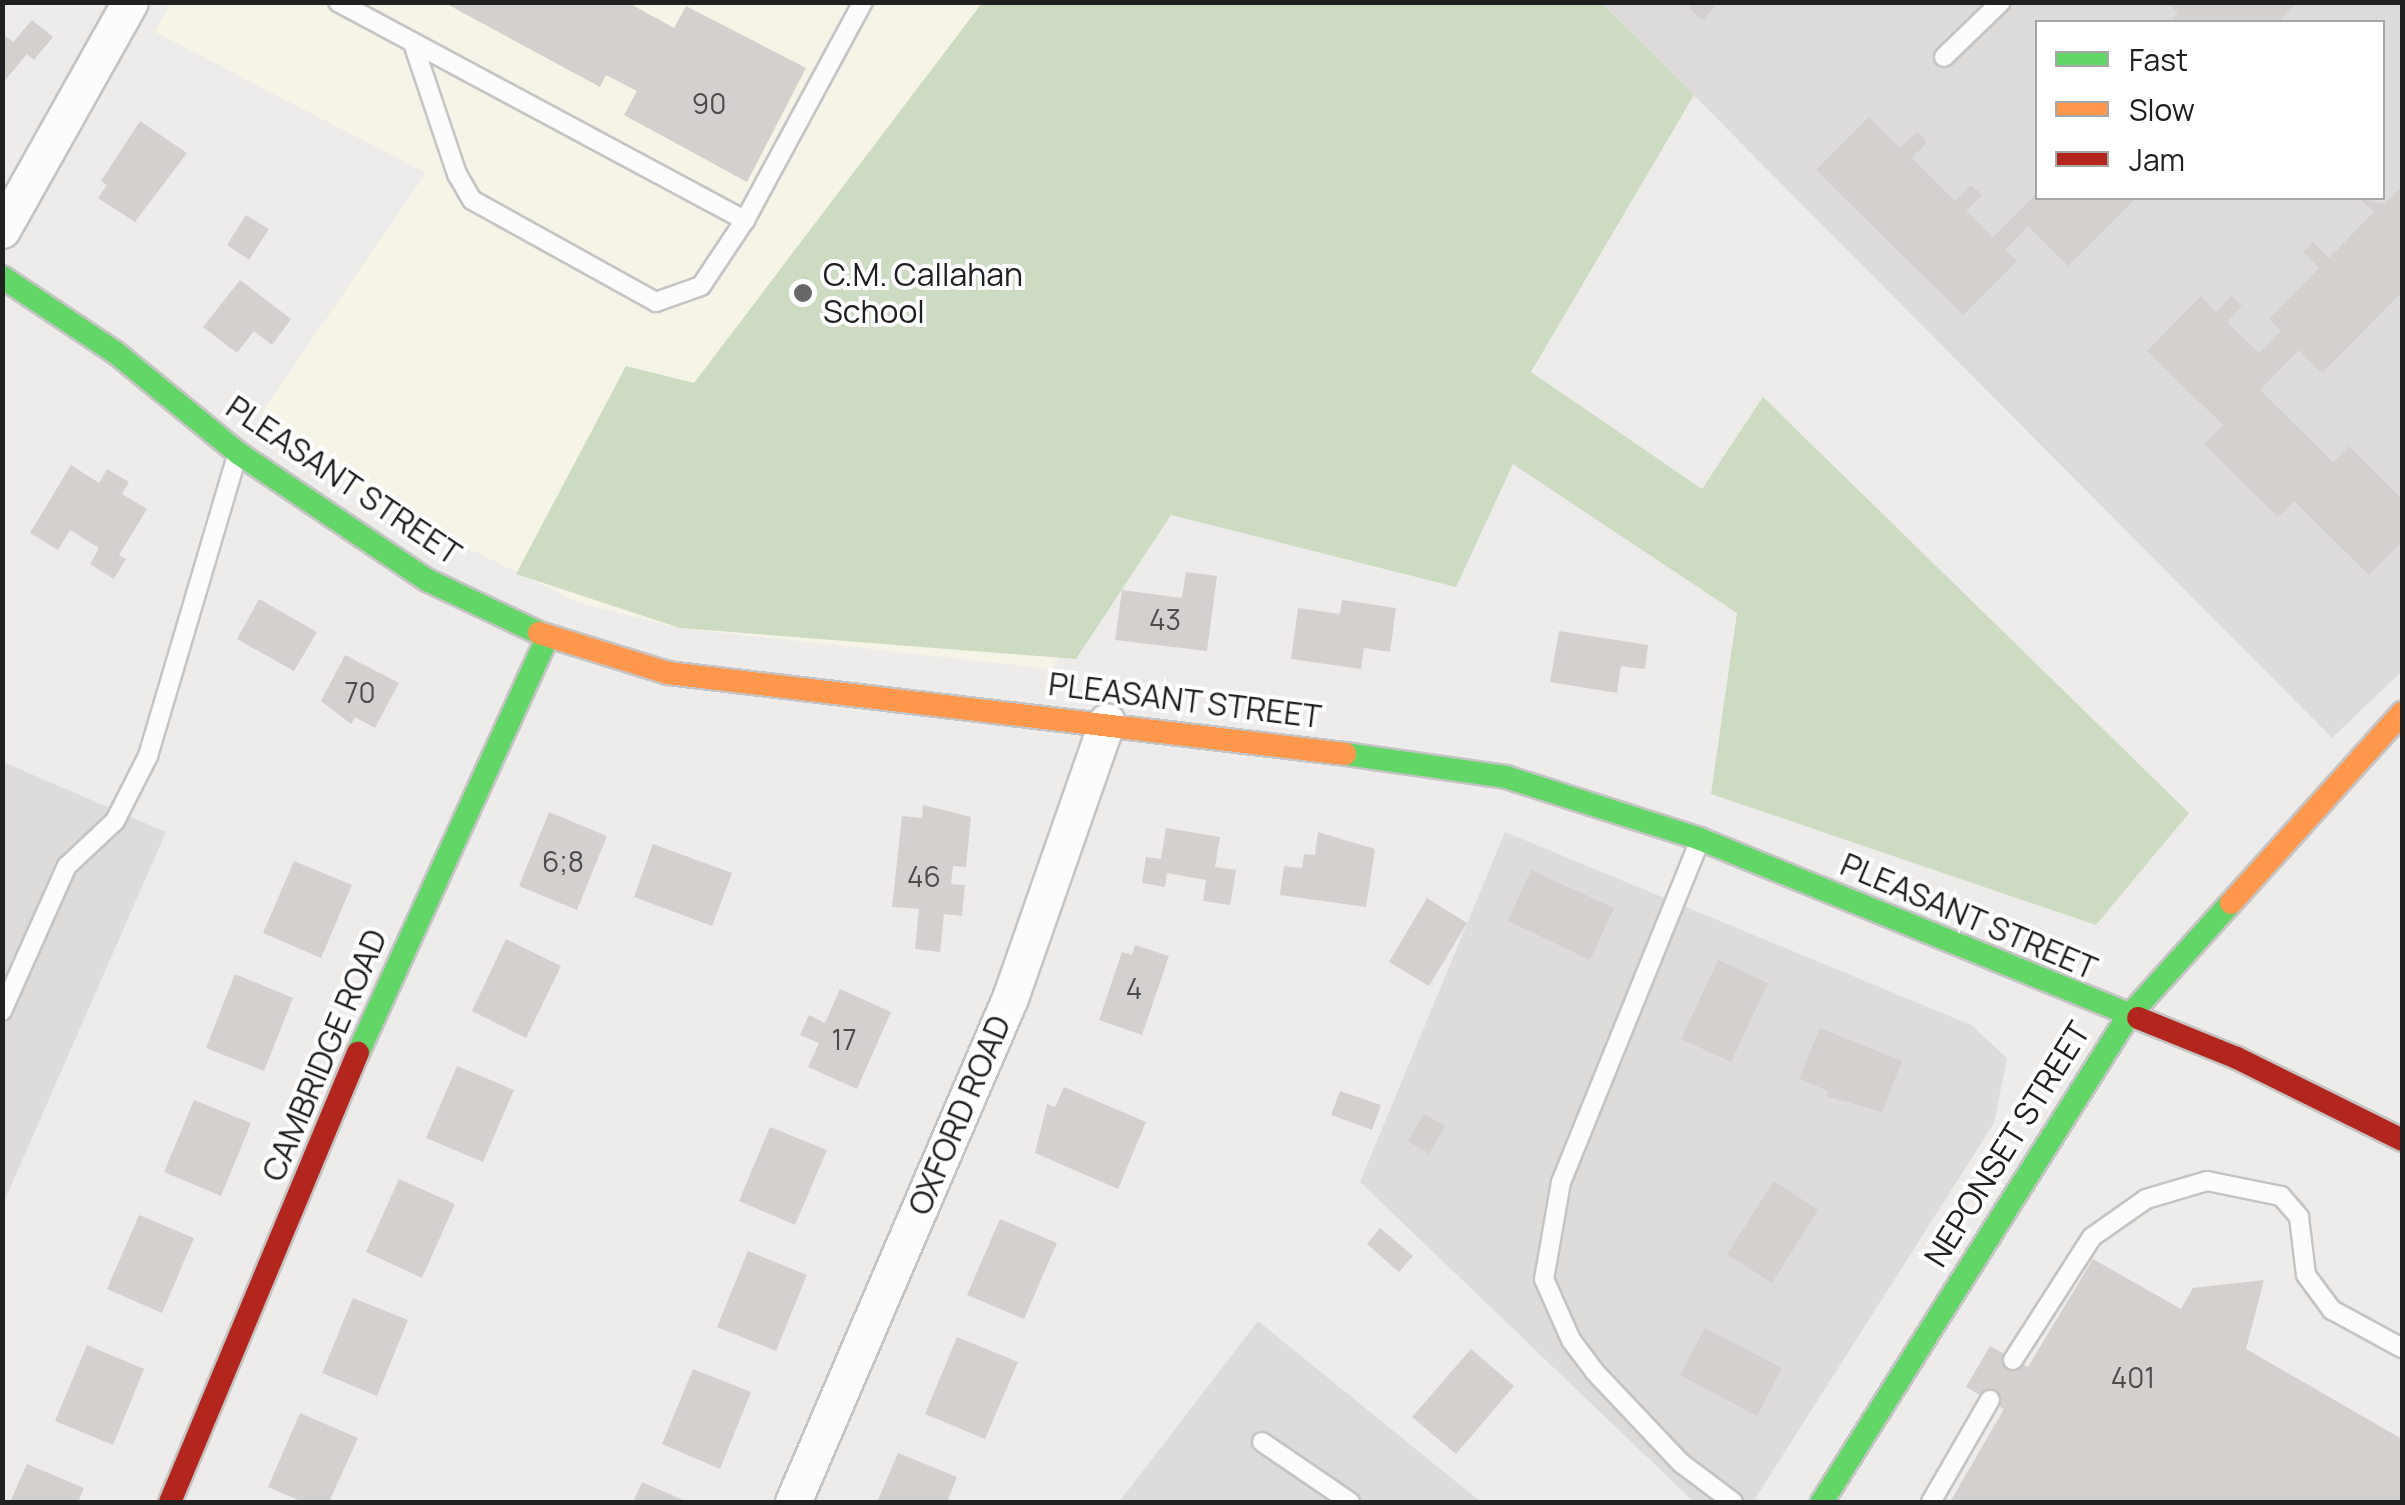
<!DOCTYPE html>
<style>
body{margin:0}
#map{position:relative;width:2405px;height:1505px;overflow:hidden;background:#eeecea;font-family:Manrope,sans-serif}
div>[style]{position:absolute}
.residential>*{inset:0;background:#dddcdb}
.education>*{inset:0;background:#f6f4e6}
.forest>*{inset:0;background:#ccdbc1}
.building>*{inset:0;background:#d3d0ce}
.roads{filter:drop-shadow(2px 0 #c5c4c4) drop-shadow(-2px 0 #c5c4c4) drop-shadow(0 2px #c5c4c4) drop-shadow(0 -2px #c5c4c4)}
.lane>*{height:18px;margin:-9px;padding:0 9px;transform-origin:9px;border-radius:9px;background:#fcfcfc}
.street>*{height:35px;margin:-17.5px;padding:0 17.5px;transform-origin:17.5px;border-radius:17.5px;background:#fcfcfc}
.fast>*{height:22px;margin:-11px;padding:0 11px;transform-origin:11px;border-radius:11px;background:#63d668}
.slow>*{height:22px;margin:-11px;padding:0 11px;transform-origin:11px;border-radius:11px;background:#ff974d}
.jam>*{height:22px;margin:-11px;padding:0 11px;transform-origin:11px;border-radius:11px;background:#b3261e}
.dots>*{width:28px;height:28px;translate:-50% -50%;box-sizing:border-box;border:5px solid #fff;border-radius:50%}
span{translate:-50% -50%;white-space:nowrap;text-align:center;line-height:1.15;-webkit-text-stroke:8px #fff;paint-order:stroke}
.number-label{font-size:28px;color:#4d4c4c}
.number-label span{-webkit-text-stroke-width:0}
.poi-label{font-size:32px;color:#202020}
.left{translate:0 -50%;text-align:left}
.street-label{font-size:32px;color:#202020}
.frame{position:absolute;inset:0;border:5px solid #202020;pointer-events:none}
.legend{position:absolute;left:2035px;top:20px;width:350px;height:180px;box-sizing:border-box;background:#fff;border:2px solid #a6a6a6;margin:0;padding:12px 18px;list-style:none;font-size:30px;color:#202020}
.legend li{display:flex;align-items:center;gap:20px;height:50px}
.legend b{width:50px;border:2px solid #a6a6a6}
</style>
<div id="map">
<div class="residential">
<div style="clip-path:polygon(evenodd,1602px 3px,2402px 3px,2402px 671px,2332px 738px,1602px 3px,2038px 22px,2382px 22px,2382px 198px,2038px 198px,2038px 22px)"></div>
<div style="clip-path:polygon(3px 762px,166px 832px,3px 1204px)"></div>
<div style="clip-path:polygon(1505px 832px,1971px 1025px,2007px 1058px,1994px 1123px,1753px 1502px,1694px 1502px,1360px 1182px)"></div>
<div style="clip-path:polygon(1258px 1321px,1481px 1502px,1119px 1502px)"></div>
</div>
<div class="education">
<div style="clip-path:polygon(171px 2px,1426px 3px,1052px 669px,680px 628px,580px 603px,376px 503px,261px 414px,426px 173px,155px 32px)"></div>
</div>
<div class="forest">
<div style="clip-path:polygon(982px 3px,1602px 3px,1694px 95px,1531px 372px,1702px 489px,1763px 397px,2189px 813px,2096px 925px,1711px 794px,1737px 613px,1513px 464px,1456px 587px,1171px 515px,1076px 659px,680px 628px,516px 574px,626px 366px,694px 383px)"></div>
</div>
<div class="building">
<div style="clip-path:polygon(443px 2px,627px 2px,674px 28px,686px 6px,806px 68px,747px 182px,624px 115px,637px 91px,606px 75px,600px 87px)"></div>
<div style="clip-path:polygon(1694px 2px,1710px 2px,1715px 7px,1703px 20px,1689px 8px)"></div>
<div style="clip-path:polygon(2167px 2px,2190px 4px,2298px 2px,2278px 22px,2169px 22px,2178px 13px)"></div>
<div style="clip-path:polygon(32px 20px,53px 37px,34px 60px,27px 54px,2px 84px,2px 33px,13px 42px)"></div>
<div style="clip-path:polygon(1869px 117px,1900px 148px,1917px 131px,1927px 142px,1912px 158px,1955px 201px,1971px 185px,1982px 195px,1966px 211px,1993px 237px,2038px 192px,2038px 198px,2136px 198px,2068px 266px,2028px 226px,2005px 250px,2017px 261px,1963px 315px,1816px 170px)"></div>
<div style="clip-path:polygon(140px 121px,187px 153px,135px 222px,98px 198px,107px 185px,101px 181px)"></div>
<div style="clip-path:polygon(2402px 186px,2402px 292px,2322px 373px,2299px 350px,2260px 390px,2333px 462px,2349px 446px,2402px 499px,2402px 542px,2369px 575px,2294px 501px,2278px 517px,2204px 444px,2223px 425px,2147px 351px,2201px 296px,2216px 312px,2231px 296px,2242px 306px,2227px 322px,2259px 353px,2281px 331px,2269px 319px,2319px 268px,2303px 252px,2313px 242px,2329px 258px,2374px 212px,2359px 198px,2385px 204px)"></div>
<div style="clip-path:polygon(246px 215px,269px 229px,249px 260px,227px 245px)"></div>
<div style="clip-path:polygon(240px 280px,291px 319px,272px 345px,254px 331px,237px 353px,203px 327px)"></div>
<div style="clip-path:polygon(71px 465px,99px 483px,107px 469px,129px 482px,122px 494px,147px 509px,119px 555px,126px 559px,114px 579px,90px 564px,99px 548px,70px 530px,58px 550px,30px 533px)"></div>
<div style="clip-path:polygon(1186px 572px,1217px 576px,1207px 651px,1115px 640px,1122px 590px,1182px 598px)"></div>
<div style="clip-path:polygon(259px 599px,317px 632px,294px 671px,237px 639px)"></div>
<div style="clip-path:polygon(1342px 600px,1396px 608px,1390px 652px,1364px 648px,1361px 669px,1291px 659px,1298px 608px,1340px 614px)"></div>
<div style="clip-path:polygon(1559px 631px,1648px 645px,1645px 669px,1621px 666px,1617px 693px,1550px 682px)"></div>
<div style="clip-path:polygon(345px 655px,399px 683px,375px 728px,355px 717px,351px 724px,321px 701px)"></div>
<div style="clip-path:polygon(923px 805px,971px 817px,966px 867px,953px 866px,951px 884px,965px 885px,962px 916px,944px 914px,940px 952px,915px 949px,919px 909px,892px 907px,902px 816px,922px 818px)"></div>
<div style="clip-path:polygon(549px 812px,607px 836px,577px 910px,519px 886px)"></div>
<div style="clip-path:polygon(1166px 828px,1220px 837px,1215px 867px,1236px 870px,1230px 905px,1203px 901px,1206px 880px,1167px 873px,1165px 887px,1142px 883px,1146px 857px,1161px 859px)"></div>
<div style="clip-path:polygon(1318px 832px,1375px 849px,1366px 907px,1280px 895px,1284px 866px,1302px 868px,1304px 854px,1315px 855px)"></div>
<div style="clip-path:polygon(653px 844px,732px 873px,712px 926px,634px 897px)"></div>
<div style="clip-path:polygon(294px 861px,352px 885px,321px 958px,263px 933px)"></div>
<div style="clip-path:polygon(1531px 870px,1614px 908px,1590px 960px,1508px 921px)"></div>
<div style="clip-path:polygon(1427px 898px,1467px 923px,1429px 986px,1389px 962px)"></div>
<div style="clip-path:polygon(506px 939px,561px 966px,526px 1038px,472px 1011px)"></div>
<div style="clip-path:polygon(1135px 945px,1169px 956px,1142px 1035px,1099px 1020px,1122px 952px,1132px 955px)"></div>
<div style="clip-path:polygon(1718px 960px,1768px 983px,1731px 1062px,1681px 1039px)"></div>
<div style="clip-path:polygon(235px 974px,293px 998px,264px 1071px,206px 1048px)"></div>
<div style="clip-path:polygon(840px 989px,891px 1012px,857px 1089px,808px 1067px,819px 1043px,800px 1035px,809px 1015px,825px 1023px)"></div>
<div style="clip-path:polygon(1820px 1028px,1902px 1061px,1882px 1112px,1826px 1096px,1828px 1091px,1799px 1079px)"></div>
<div style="clip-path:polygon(457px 1066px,514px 1090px,483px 1162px,426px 1138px)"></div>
<div style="clip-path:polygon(1064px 1087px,1146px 1122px,1118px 1189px,1035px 1153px,1047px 1104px,1055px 1107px)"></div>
<div style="clip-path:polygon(1340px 1091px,1381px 1105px,1372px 1130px,1331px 1115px)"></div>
<div style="clip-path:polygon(194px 1100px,251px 1123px,221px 1196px,164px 1172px)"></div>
<div style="clip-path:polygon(1424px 1114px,1445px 1126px,1429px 1154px,1408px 1141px)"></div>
<div style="clip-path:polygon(770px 1127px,827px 1150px,795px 1225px,739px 1201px)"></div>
<div style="clip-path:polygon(399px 1179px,455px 1204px,422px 1278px,366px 1252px)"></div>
<div style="clip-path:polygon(1774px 1181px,1818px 1210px,1772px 1283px,1727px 1254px)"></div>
<div style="clip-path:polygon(139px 1215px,194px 1238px,162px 1313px,107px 1289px)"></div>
<div style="clip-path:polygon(1000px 1219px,1057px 1243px,1024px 1319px,967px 1295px)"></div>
<div style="clip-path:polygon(1380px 1228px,1413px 1256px,1399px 1272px,1367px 1244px)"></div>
<div style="clip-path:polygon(748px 1251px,807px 1275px,776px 1351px,717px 1327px)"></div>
<div style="clip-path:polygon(2093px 1259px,2181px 1309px,2193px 1288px,2264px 1280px,2246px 1349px,2402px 1439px,2402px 1502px,1950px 1502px,2004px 1409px,1966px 1387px,1990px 1346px,2028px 1367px)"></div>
<div style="clip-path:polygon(353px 1298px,408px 1320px,377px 1396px,322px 1373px)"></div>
<div style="clip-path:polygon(1705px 1328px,1782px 1368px,1757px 1416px,1680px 1375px)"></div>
<div style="clip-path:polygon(957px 1337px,1018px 1362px,985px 1439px,925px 1414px)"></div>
<div style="clip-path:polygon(87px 1345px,144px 1369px,113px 1445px,55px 1421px)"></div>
<div style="clip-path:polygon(1471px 1349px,1514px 1386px,1456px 1454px,1412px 1417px)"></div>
<div style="clip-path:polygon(693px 1369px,751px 1392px,720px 1469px,662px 1444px)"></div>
<div style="clip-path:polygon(300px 1413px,358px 1438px,329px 1502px,303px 1502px,268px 1487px)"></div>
<div style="clip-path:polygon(898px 1453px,957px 1477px,947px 1502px,877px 1502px)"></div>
<div style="clip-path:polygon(27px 1464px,84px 1488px,78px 1502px,10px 1502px)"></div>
<div style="clip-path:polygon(642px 1482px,688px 1502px,633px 1502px)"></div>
</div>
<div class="roads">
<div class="lane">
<div style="left:338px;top:2px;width:462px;rotate:28.2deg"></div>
<div style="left:745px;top:220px;width:79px;rotate:123.7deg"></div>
<div style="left:701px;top:286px;width:48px;rotate:160.4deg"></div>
<div style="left:656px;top:302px;width:210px;rotate:-151deg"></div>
<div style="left:472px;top:200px;width:30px;rotate:-120deg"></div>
<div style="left:457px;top:174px;width:138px;rotate:-108.6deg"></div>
<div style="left:1944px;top:57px;width:79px;rotate:-44deg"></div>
<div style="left:745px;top:220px;width:248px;rotate:-61.6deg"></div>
<div style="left:1700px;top:840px;width:369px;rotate:112.1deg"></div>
<div style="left:1561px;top:1182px;width:98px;rotate:99.9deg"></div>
<div style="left:1544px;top:1279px;width:67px;rotate:66.1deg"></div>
<div style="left:1571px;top:1340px;width:39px;rotate:53deg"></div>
<div style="left:1594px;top:1371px;width:127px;rotate:46.6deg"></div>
<div style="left:1681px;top:1463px;width:65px;rotate:36.9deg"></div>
<div style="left:2px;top:1011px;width:159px;rotate:-65.9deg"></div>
<div style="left:67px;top:866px;width:66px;rotate:-43.2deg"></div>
<div style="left:115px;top:821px;width:73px;rotate:-63.1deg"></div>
<div style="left:148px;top:756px;width:311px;rotate:-73.5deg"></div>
<div style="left:2013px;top:1360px;width:146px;rotate:-57.3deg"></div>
<div style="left:2092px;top:1237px;width:66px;rotate:-35.1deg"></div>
<div style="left:2146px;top:1199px;width:64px;rotate:-16.4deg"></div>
<div style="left:2207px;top:1181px;width:76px;rotate:11.5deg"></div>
<div style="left:2281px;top:1196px;width:28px;rotate:49deg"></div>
<div style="left:2299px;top:1217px;width:58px;rotate:83.1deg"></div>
<div style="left:2306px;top:1275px;width:44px;rotate:53.4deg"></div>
<div style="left:2332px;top:1310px;width:80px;rotate:28.5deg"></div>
<div style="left:1262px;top:1442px;width:107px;rotate:34.3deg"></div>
<div style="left:1931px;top:1502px;width:118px;rotate:-60deg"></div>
</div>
<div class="street">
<div style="left:2px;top:230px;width:261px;rotate:-60.7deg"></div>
<div style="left:793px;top:1502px;width:549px;rotate:-66.71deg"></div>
<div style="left:1010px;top:998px;width:293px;rotate:-70.7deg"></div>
</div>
<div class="fast">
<div style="left:2px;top:277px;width:137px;rotate:33.7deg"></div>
<div style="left:116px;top:353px;width:158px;rotate:39.3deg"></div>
<div style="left:238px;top:453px;width:228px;rotate:33.9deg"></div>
<div style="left:427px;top:580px;width:124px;rotate:25.3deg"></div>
<div style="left:1345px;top:754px;width:163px;rotate:8.1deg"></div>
<div style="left:1506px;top:777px;width:204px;rotate:17.7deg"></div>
<div style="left:1700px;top:839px;width:473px;rotate:22.2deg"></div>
<div style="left:358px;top:1053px;width:457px;rotate:-65.5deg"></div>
<div style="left:1822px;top:1502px;width:572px;rotate:-57.78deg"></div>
<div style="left:2127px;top:1018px;width:155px;rotate:-47.9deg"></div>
</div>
<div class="slow">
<div style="left:539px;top:633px;width:135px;rotate:17.2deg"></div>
<div style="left:668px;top:673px;width:682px;rotate:6.82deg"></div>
<div style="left:2231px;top:903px;width:256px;rotate:-48deg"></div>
</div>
<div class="jam">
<div style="left:2138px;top:1018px;width:107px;rotate:22deg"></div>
<div style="left:2237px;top:1058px;width:184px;rotate:26.4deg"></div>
<div style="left:170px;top:1502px;width:487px;rotate:-67.3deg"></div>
</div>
</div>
<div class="dots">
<div style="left:803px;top:293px;background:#686767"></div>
</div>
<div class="number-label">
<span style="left:709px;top:103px">90</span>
<span style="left:1165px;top:619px">43</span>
<span style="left:360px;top:692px">70</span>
<span style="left:563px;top:861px">6;8</span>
<span style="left:924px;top:876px">46</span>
<span style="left:1134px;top:988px">4</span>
<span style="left:844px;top:1039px">17</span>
<span style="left:2133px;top:1377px">401</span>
</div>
<div class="poi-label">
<span class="left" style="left:823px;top:293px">C.M. Callahan<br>School</span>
</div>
<div class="street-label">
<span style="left:344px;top:480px;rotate:34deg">PLEASANT STREET</span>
<span style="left:1185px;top:700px;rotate:7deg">PLEASANT STREET</span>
<span style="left:1969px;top:916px;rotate:23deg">PLEASANT STREET</span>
<span style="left:324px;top:1055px;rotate:-67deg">CAMBRIDGE ROAD</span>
<span style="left:959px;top:1115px;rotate:-67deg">OXFORD ROAD</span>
<span style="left:2007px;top:1144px;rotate:-58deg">NEPONSET STREET</span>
</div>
<div class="frame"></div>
<ul class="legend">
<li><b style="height:12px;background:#63d668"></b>Fast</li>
<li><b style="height:12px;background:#ff974d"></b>Slow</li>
<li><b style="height:12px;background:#b3261e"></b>Jam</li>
</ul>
</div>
